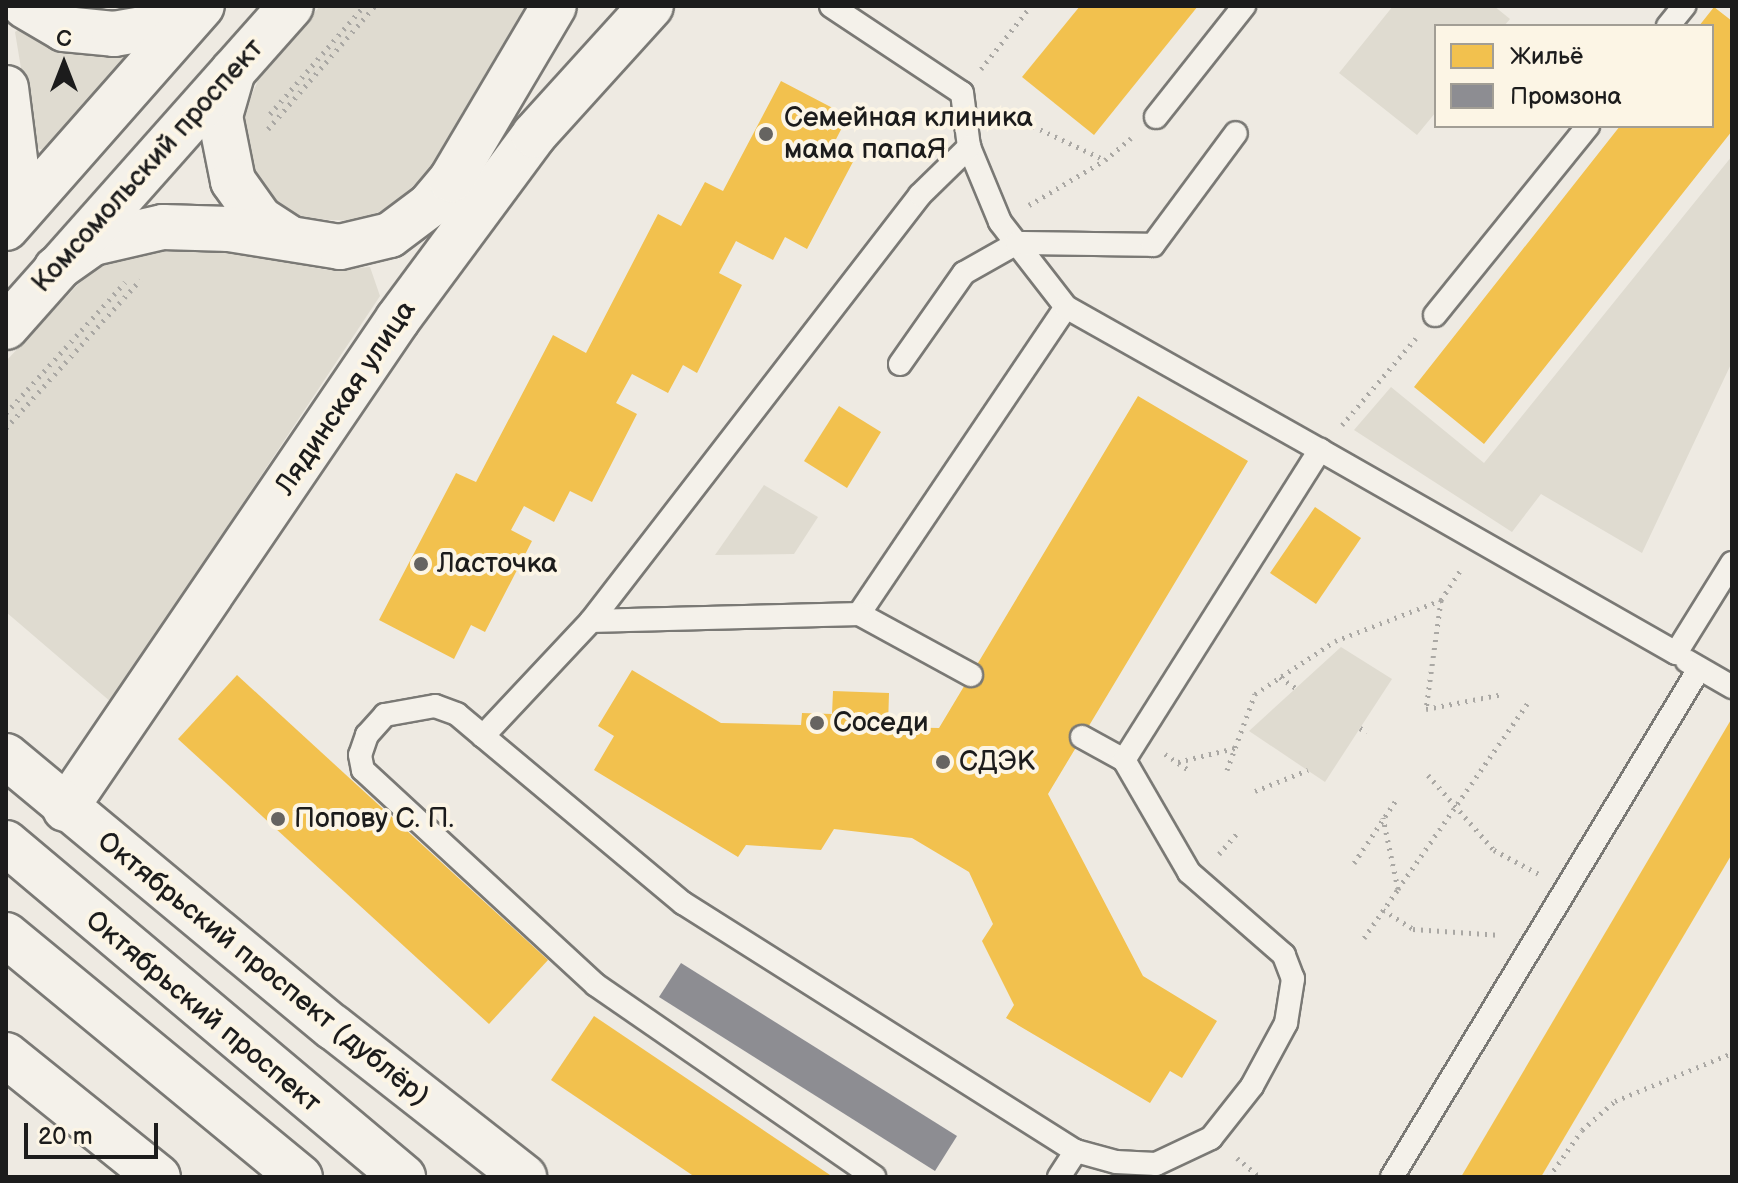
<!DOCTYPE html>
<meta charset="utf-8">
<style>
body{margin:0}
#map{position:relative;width:1738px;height:1183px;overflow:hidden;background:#eeeae2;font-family:"Balsamiq Sans",sans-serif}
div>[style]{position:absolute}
.green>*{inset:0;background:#dfdbd0}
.homes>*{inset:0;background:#f2c14e}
.industry>*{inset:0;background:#8d8d92}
.path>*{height:5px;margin-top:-2.5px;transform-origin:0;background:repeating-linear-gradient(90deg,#aaa8a4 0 2px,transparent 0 8px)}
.roads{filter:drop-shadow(2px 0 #7a7975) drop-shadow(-2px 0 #7a7975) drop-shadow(0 2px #7a7975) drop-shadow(0 -2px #7a7975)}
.service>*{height:22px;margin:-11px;padding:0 11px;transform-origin:11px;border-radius:11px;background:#f4f1ea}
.minor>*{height:44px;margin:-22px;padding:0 22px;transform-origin:22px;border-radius:22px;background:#f4f1ea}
.secondary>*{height:44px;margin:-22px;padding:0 22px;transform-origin:22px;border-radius:22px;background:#f4f1ea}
.primary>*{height:44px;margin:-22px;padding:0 22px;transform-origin:22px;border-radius:22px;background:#f4f1ea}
.dots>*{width:22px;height:22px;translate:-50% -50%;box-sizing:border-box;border:4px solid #fcf5e5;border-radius:50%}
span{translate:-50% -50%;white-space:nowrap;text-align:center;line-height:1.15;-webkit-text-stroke:8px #fcf5e5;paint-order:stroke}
.poi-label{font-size:28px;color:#1c1c1c}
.left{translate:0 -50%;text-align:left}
.street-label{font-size:28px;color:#1c1c1c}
.frame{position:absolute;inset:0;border:8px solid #1c1c1c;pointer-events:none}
.legend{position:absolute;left:1434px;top:24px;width:280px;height:104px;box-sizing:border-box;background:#fcf5e5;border:2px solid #a29e95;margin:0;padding:10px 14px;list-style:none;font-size:24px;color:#1c1c1c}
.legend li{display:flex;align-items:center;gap:16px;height:40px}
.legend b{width:40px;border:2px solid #a29e95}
.north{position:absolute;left:24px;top:24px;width:80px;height:80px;-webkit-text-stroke:6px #fcf5e5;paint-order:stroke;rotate:0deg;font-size:22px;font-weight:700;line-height:32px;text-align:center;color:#1c1c1c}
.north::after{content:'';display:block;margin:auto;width:28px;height:36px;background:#1c1c1c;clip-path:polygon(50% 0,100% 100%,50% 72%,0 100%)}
.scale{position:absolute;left:24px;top:1123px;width:134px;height:36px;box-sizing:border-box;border:4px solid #1c1c1c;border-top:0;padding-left:10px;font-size:24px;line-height:28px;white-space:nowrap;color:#1c1c1c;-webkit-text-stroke:6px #fcf5e5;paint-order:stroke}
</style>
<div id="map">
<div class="green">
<div style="clip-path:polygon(320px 6px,526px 6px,431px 167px,396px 204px,359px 221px,304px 219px,275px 201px,255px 172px,244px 133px,244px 114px,258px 80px)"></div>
<div style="clip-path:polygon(1393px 6px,1494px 6px,1510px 19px,1504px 26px,1436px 26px,1436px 112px,1417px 135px,1339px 73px)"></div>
<div style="clip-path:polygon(23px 26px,123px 49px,125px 58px,43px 150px,34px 147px,15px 32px)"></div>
<div style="clip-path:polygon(1732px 156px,1732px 362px,1642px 553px,1541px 494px,1512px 532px,1354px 430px,1391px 387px,1484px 463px)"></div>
<div style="clip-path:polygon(156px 248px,228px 251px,327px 270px,370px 267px,380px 296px,111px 702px,6px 612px,6px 361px,86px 276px,123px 255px)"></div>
<div style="clip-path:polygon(764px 485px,818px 517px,794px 554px,715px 555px)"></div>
<div style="clip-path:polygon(1341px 647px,1392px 679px,1325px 782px,1249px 731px)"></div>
</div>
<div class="homes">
<div style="clip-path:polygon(1080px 6px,1198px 6px,1094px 135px,1022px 77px)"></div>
<div style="clip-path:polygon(1714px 7px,1732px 21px,1732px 131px,1484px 444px,1414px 387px,1620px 126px,1712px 126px,1712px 26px,1699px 26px)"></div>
<div style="clip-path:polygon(781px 81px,848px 116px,832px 147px,855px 158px,807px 249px,785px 237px,773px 260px,736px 241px,719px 273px,742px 285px,697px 373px,683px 365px,668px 393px,632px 374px,616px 403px,637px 414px,592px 502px,570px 491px,554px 522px,524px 506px,511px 530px,532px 541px,485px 632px,471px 625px,454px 659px,379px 620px,456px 473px,476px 482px,553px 335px,586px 353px,658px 214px,681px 226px,705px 182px,723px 191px)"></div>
<div style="clip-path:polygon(1138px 396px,1248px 461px,1048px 794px,1143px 976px,1217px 1021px,1182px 1078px,1170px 1071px,1150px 1103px,1006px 1018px,1014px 1005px,982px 941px,993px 924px,969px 872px,912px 838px,834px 829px,821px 850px,746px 845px,738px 857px,594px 770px,614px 736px,598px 726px,632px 670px,721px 723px,801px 725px,802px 713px,832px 714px,833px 691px,889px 693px,888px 727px,939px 728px)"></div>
<div style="clip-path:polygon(839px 406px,881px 432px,847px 488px,804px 461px)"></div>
<div style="clip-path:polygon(1315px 507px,1361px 538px,1316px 604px,1270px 573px)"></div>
<div style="clip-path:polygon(237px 675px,548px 960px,489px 1024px,178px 739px)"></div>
<div style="clip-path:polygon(1732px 718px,1732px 854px,1541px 1177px,1461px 1177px)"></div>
<div style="clip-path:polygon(594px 1016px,833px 1177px,695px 1177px,551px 1080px)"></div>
</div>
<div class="industry">
<div style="clip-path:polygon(681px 963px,957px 1136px,935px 1171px,659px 997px)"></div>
</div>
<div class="path">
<div style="left:981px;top:69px;width:80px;rotate:-51.6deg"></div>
<div style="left:997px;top:109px;width:119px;rotate:25.3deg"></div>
<div style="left:270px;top:114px;width:143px;rotate:-49deg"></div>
<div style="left:268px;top:129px;width:163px;rotate:-49deg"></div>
<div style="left:1029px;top:205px;width:88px;rotate:-30.6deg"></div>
<div style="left:1105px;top:160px;width:34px;rotate:-40deg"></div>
<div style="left:6px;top:413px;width:177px;rotate:-47.7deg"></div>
<div style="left:1342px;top:425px;width:114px;rotate:-49.6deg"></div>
<div style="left:6px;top:428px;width:200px;rotate:-47.8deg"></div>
<div style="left:1441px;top:600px;width:110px;rotate:97.8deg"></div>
<div style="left:1426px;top:709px;width:78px;rotate:-11deg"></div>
<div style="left:1280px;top:677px;width:19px;rotate:35deg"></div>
<div style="left:1360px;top:728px;width:8px;rotate:30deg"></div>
<div style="left:1165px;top:754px;width:27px;rotate:34deg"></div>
<div style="left:1178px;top:762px;width:59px;rotate:-13.8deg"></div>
<div style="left:1227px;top:770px;width:81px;rotate:-69.8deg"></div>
<div style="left:1255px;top:694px;width:96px;rotate:-33.5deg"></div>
<div style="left:1335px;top:641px;width:114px;rotate:-21.1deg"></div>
<div style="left:1441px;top:600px;width:37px;rotate:-57deg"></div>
<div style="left:1428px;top:775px;width:100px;rotate:48.7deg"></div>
<div style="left:1494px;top:850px;width:51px;rotate:28.1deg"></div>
<div style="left:1255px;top:791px;width:57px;rotate:-21.6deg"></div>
<div style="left:1219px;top:854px;width:28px;rotate:-49deg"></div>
<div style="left:1354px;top:863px;width:76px;rotate:-56.3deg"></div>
<div style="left:1398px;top:889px;width:226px;rotate:-55.1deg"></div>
<div style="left:1383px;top:910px;width:36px;rotate:32deg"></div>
<div style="left:1413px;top:929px;width:88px;rotate:3.9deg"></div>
<div style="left:1364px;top:938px;width:60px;rotate:-55.2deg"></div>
<div style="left:1398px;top:889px;width:73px;rotate:-101.9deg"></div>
<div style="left:1237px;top:1158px;width:30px;rotate:40deg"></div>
<div style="left:1549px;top:1177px;width:57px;rotate:-54.9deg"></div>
<div style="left:1582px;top:1130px;width:44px;rotate:-41.3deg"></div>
<div style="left:1615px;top:1101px;width:126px;rotate:-22.3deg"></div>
</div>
<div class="roads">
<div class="service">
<div style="left:831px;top:6px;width:157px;rotate:33.6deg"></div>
<div style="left:962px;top:93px;width:54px;rotate:82.6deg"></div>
<div style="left:969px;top:147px;width:81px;rotate:67.5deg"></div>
<div style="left:1000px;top:222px;width:108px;rotate:52.2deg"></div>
<div style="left:1066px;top:307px;width:370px;rotate:124deg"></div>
<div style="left:1668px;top:26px;width:26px;rotate:-51deg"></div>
<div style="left:1156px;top:117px;width:142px;rotate:-51.6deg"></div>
<div style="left:1066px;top:307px;width:291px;rotate:29.4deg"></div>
<div style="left:1435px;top:315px;width:243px;rotate:-51deg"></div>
<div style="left:900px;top:364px;width:111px;rotate:-54.9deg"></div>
<div style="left:964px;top:273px;width:61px;rotate:-29.5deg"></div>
<div style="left:1017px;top:243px;width:136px;rotate:0.8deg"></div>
<div style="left:1153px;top:245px;width:139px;rotate:-53.5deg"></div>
<div style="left:591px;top:621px;width:538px;rotate:-52.32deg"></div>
<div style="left:920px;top:195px;width:69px;rotate:-44.4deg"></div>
<div style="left:1687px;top:661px;width:52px;rotate:30deg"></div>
<div style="left:971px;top:675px;width:128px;rotate:-151.4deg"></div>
<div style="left:859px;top:614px;width:268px;rotate:178.5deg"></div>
<div style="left:591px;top:621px;width:158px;rotate:133.2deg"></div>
<div style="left:483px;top:736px;width:261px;rotate:39.9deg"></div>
<div style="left:683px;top:903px;width:465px;rotate:32.3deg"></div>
<div style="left:483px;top:736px;width:34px;rotate:-140deg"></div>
<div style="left:457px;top:714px;width:23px;rotate:-160deg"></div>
<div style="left:435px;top:706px;width:51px;rotate:169.8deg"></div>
<div style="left:385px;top:715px;width:27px;rotate:132deg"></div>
<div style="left:367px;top:735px;width:21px;rotate:109deg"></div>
<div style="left:360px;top:755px;width:15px;rotate:79deg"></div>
<div style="left:363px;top:770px;width:317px;rotate:42.7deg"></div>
<div style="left:596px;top:985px;width:338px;rotate:34.6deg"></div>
<div style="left:1082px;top:737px;width:48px;rotate:28.7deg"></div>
<div style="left:1059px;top:1177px;width:31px;rotate:-57deg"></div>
<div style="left:1076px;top:1151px;width:41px;rotate:15.4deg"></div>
<div style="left:1116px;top:1162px;width:40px;rotate:2.9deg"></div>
<div style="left:1156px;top:1164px;width:61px;rotate:-25.3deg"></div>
<div style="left:1211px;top:1138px;width:66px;rotate:-51.7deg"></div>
<div style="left:1252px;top:1086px;width:72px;rotate:-61.6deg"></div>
<div style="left:1286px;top:1023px;width:45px;rotate:-81deg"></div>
<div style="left:1293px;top:979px;width:26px;rotate:-111deg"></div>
<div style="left:1284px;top:955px;width:126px;rotate:-138.9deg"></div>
<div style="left:1189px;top:872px;width:129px;rotate:-120.1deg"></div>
<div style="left:1124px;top:760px;width:367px;rotate:-57.7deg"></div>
<div style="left:1320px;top:450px;width:410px;rotate:29.7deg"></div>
<div style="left:1676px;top:653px;width:106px;rotate:-58.1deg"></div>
<div style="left:1392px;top:1177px;width:594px;rotate:-58.85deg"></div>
</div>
<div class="minor">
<div style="left:65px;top:809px;width:592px;rotate:-55.8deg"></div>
<div style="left:398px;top:319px;width:229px;rotate:-53.5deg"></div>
<div style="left:534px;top:135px;width:174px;rotate:-47.8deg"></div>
</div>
<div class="secondary">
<div style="left:25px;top:6px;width:45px;rotate:30.5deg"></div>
<div style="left:64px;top:29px;width:50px;rotate:5.7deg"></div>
<div style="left:114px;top:34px;width:47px;rotate:-9.9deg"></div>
<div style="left:160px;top:26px;width:38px;rotate:-25deg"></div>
<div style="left:233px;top:71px;width:47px;rotate:106.1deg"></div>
<div style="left:220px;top:116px;width:66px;rotate:78.7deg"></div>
<div style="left:233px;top:181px;width:47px;rotate:54.6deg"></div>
<div style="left:260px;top:219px;width:33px;rotate:33deg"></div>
<div style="left:6px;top:88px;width:80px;rotate:82.8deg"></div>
<div style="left:16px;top:167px;width:53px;rotate:100.9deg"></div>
<div style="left:6px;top:228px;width:296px;rotate:-48.6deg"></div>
<div style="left:56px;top:269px;width:45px;rotate:-35.1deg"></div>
<div style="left:93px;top:243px;width:72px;rotate:-12.9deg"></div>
<div style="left:163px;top:227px;width:66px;rotate:1.7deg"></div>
<div style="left:229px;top:229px;width:112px;rotate:9.2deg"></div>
<div style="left:340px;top:247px;width:51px;rotate:-13.5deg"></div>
<div style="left:390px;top:235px;width:50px;rotate:-36.9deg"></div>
<div style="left:430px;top:205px;width:33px;rotate:-50deg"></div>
<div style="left:451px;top:180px;width:202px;rotate:-59.4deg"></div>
<div style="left:6px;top:327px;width:429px;rotate:-48.4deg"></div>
<div style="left:6px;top:756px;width:425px;rotate:39.7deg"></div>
<div style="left:333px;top:1027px;width:243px;rotate:38.1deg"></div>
<div style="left:6px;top:1055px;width:195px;rotate:38.8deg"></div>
</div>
<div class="primary">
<div style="left:6px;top:843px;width:519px;rotate:40.07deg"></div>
<div style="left:6px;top:935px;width:381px;rotate:39.5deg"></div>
</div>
</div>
<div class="dots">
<div style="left:766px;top:134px;background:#666461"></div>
<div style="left:421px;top:564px;background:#666461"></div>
<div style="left:817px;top:723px;background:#666461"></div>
<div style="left:943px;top:762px;background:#666461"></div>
<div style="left:278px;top:819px;background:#666461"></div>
</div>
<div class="poi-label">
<span class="left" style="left:784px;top:134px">Семейная клиника<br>мама папаЯ</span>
<span class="left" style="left:437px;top:564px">Ласточка</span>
<span class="left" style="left:833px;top:723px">Соседи</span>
<span class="left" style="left:959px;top:762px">СДЭК</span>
<span class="left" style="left:294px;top:819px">Попову С. П.</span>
</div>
<div class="street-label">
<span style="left:148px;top:166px;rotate:-48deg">Комсомольский проспект</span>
<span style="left:346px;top:398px;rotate:-56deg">Лядинская улица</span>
<span style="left:263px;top:969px;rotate:39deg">Октябрьский проспект (дублёр)</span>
<span style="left:203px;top:1012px;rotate:40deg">Октябрьский проспект</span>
</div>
<div class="frame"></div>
<ul class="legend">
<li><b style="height:22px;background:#f2c14e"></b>Жильё</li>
<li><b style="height:22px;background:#8d8d92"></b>Промзона</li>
</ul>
<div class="north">С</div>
<div class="scale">20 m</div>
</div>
